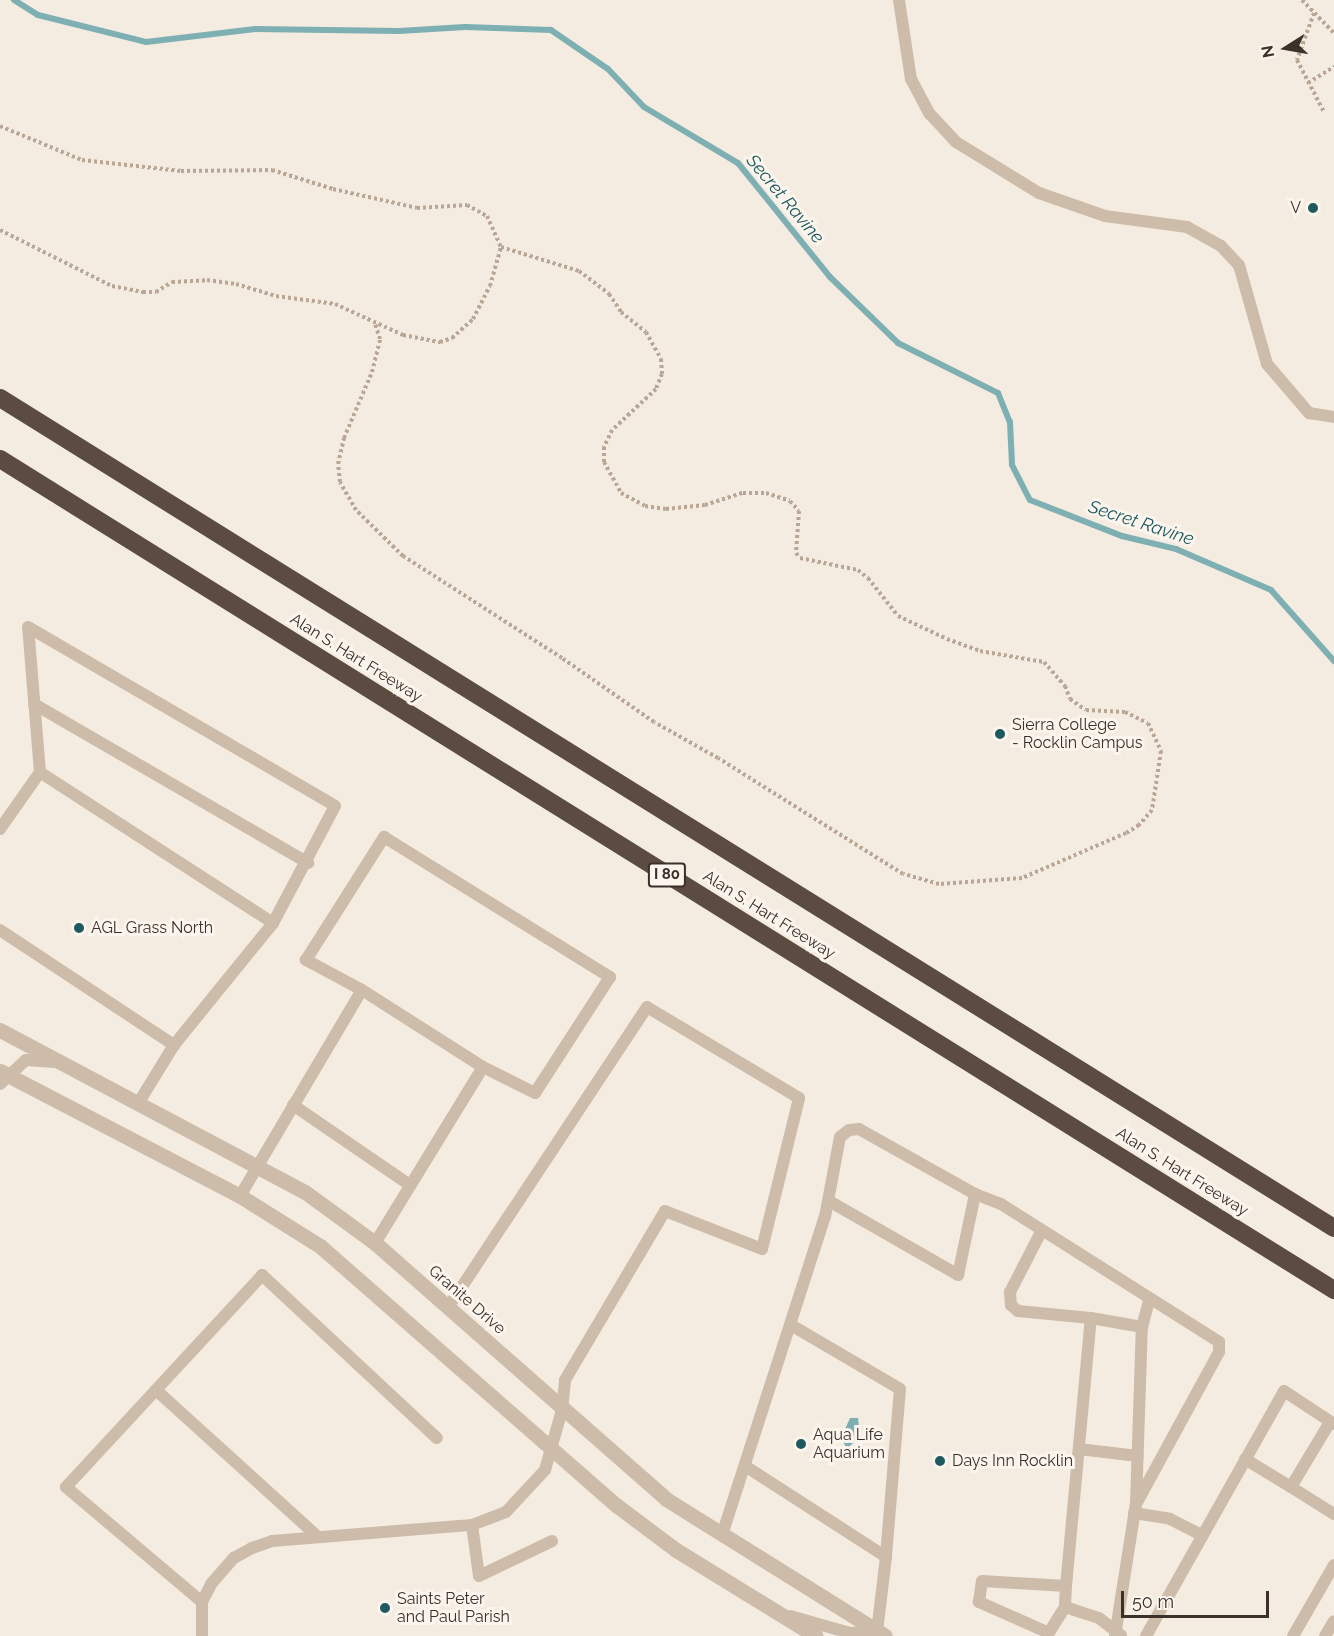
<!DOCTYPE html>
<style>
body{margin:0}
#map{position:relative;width:1334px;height:1636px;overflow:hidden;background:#f4ece0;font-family:Raleway,sans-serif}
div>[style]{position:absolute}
.water>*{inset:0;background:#7dafb3}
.stream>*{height:6px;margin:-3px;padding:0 3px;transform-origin:3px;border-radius:3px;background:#7dafb3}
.path>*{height:4px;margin-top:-2px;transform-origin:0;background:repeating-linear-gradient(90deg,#baa695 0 3px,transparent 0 6px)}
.service>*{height:12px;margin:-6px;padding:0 6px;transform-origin:6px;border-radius:6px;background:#cebcab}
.tertiary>*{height:15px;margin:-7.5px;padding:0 7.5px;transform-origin:7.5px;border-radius:7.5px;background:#cebcab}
.motorway>*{height:18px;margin:-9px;padding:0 9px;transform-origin:9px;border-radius:9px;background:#5c4b41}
.dots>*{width:16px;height:16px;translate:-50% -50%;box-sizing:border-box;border:3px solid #fbf5ed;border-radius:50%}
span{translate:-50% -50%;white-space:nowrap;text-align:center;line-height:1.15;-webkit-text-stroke:6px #fbf5ed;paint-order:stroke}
.shield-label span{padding:2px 4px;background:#fbf5ed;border:2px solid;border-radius:4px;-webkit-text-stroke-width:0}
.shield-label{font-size:15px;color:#3b302a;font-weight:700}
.poi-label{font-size:16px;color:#3b302a}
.right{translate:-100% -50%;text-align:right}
.left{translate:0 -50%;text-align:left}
.street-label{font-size:16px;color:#3b302a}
.water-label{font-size:18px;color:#1d595f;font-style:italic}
.north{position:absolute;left:1256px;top:18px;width:60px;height:60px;-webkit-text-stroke:4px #fbf5ed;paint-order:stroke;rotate:259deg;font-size:16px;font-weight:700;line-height:24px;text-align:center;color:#3b302a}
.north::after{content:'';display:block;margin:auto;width:21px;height:27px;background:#3b302a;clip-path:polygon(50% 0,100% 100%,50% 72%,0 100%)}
.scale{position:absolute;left:1121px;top:1591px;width:148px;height:27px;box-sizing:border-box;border:3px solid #3b302a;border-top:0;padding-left:8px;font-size:18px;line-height:21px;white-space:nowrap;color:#3b302a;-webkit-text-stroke:4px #fbf5ed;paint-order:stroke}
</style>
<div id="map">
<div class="water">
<div style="clip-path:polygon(850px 1418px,858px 1418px,860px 1436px,847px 1449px,841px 1438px)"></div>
</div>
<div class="stream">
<div style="left:14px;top:0;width:28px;rotate:32deg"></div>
<div style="left:38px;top:15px;width:111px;rotate:14deg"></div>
<div style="left:146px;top:42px;width:110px;rotate:-6.8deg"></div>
<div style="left:255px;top:29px;width:144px;rotate:0.8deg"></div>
<div style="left:399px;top:31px;width:66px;rotate:-3.5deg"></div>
<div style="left:465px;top:27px;width:86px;rotate:2deg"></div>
<div style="left:551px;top:30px;width:69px;rotate:34.4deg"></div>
<div style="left:608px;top:69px;width:52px;rotate:46.5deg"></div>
<div style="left:644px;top:107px;width:109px;rotate:30.8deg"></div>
<div style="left:738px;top:163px;width:146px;rotate:51.1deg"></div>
<div style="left:830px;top:277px;width:95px;rotate:44.1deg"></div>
<div style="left:898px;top:343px;width:112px;rotate:26.6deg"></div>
<div style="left:998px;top:393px;width:31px;rotate:68deg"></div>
<div style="left:1010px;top:422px;width:43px;rotate:87.3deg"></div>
<div style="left:1012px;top:465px;width:39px;rotate:63deg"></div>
<div style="left:1030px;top:500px;width:99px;rotate:21.4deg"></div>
<div style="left:1122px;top:536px;width:56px;rotate:13.5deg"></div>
<div style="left:1176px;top:549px;width:103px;rotate:23.3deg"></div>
<div style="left:1271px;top:590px;width:95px;rotate:48.4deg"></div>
</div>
<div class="path">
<div style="left:1302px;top:0;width:46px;rotate:45.9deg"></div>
<div style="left:1314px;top:13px;width:50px;rotate:109.9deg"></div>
<div style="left:1297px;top:60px;width:59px;rotate:62.6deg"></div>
<div style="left:1308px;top:83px;width:31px;rotate:-32deg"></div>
<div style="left:0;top:126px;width:89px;rotate:22.5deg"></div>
<div style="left:82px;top:160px;width:100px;rotate:6.3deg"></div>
<div style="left:181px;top:171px;width:91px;rotate:-0.6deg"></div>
<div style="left:272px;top:170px;width:64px;rotate:17.3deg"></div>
<div style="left:333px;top:189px;width:86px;rotate:12.7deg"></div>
<div style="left:417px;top:208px;width:50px;rotate:-3.4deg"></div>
<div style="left:467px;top:205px;width:23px;rotate:29deg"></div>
<div style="left:487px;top:216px;width:34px;rotate:66deg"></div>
<div style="left:0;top:230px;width:125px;rotate:26.6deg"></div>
<div style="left:112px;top:286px;width:32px;rotate:11deg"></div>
<div style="left:143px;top:292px;width:13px"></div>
<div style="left:156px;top:292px;width:19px;rotate:-32deg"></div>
<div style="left:172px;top:282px;width:35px;rotate:-3deg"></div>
<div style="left:207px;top:280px;width:29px;rotate:8deg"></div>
<div style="left:236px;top:284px;width:42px;rotate:16.7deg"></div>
<div style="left:276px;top:296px;width:60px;rotate:7.7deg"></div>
<div style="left:335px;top:304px;width:75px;rotate:24.5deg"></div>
<div style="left:403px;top:335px;width:38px;rotate:11deg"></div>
<div style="left:440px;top:342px;width:13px;rotate:-18deg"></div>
<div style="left:452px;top:338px;width:28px;rotate:-42deg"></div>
<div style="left:473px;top:319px;width:37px;rotate:-63deg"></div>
<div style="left:490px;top:286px;width:41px;rotate:-74.2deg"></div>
<div style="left:501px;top:247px;width:82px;rotate:17.1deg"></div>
<div style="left:579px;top:271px;width:38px;rotate:37deg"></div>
<div style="left:609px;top:294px;width:22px;rotate:56deg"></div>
<div style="left:621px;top:312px;width:32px;rotate:39deg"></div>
<div style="left:646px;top:332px;width:31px;rotate:61deg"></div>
<div style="left:661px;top:359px;width:15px;rotate:86deg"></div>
<div style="left:662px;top:374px;width:16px;rotate:112deg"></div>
<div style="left:656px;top:389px;width:60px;rotate:137deg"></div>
<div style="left:612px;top:430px;width:19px;rotate:115deg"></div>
<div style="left:604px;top:447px;width:15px;rotate:90deg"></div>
<div style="left:604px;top:462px;width:35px;rotate:61deg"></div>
<div style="left:621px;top:493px;width:27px;rotate:28deg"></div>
<div style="left:645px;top:506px;width:21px;rotate:8deg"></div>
<div style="left:666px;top:509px;width:39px;rotate:-6deg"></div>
<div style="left:705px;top:505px;width:40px;rotate:-18deg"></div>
<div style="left:743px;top:493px;width:23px"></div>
<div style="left:766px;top:493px;width:25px;rotate:18deg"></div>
<div style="left:790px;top:501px;width:13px;rotate:48deg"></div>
<div style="left:799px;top:511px;width:42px;rotate:94.1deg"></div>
<div style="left:796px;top:553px;width:6px;rotate:51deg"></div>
<div style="left:800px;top:558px;width:59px;rotate:11.7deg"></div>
<div style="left:858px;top:570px;width:13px;rotate:39deg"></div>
<div style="left:868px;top:578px;width:48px;rotate:51.7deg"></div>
<div style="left:898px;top:616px;width:54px;rotate:25.1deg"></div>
<div style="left:947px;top:639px;width:35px;rotate:20deg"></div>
<div style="left:980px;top:651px;width:65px;rotate:9.8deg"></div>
<div style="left:1044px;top:662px;width:32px;rotate:49deg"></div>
<div style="left:1065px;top:686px;width:14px;rotate:69deg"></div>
<div style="left:1070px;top:699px;width:19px;rotate:35deg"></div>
<div style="left:1086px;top:710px;width:39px;rotate:3deg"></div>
<div style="left:1125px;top:712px;width:25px;rotate:26deg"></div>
<div style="left:1148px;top:723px;width:31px;rotate:65deg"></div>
<div style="left:1161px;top:751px;width:60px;rotate:98.7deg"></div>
<div style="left:1152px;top:810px;width:20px;rotate:131deg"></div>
<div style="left:1139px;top:825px;width:15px;rotate:148deg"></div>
<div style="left:1126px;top:833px;width:113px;rotate:156.6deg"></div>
<div style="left:1022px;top:878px;width:83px;rotate:175.9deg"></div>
<div style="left:939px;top:884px;width:37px;rotate:-164deg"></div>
<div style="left:903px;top:874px;width:218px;rotate:-147.9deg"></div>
<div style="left:718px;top:758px;width:73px;rotate:-150.6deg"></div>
<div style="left:654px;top:722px;width:112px;rotate:-145.2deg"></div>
<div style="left:562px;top:658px;width:189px;rotate:-147.3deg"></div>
<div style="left:403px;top:556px;width:66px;rotate:-135.6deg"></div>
<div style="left:356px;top:510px;width:32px;rotate:-120deg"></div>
<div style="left:340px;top:482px;width:18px;rotate:-96deg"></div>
<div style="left:338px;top:464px;width:27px;rotate:-77deg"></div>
<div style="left:344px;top:438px;width:72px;rotate:-67deg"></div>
<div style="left:372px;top:372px;width:34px;rotate:-76deg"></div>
<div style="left:380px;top:339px;width:16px;rotate:-108deg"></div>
</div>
<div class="service">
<div style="left:899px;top:0;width:80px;rotate:81.4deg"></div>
<div style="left:911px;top:79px;width:40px;rotate:62deg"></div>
<div style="left:930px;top:114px;width:38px;rotate:47deg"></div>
<div style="left:956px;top:142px;width:97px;rotate:31.6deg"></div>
<div style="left:1039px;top:193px;width:70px;rotate:19.2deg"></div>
<div style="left:1105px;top:216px;width:83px;rotate:7.6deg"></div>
<div style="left:1187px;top:227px;width:39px;rotate:29deg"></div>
<div style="left:1221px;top:246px;width:26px;rotate:47deg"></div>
<div style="left:1239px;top:265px;width:103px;rotate:74.2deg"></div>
<div style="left:1267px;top:364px;width:65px;rotate:49.4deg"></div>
<div style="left:1309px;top:413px;width:25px;rotate:9deg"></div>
<div style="left:34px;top:704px;width:317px;rotate:30.1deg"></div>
<div style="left:0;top:829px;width:70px;rotate:-54.9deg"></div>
<div style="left:40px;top:772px;width:145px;rotate:-94.7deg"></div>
<div style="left:28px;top:627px;width:355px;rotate:30.2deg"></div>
<div style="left:335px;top:806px;width:132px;rotate:117.9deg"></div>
<div style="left:273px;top:923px;width:278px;rotate:-147.1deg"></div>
<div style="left:0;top:930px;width:209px;rotate:33.5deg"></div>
<div style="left:362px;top:990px;width:143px;rotate:32.5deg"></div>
<div style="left:0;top:1084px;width:35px;rotate:-43deg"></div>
<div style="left:26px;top:1060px;width:32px;rotate:4deg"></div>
<div style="left:139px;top:1102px;width:67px;rotate:-58.4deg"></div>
<div style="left:174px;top:1045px;width:157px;rotate:-50.9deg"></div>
<div style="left:293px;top:1105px;width:142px;rotate:34.4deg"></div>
<div style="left:240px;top:1196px;width:239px;rotate:-59.4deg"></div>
<div style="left:362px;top:990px;width:64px;rotate:-151.8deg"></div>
<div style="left:306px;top:960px;width:146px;rotate:-57.6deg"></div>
<div style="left:384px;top:837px;width:266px;rotate:31.8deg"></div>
<div style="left:610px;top:977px;width:138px;rotate:122.9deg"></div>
<div style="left:535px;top:1093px;width:58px;rotate:-153.4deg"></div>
<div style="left:483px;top:1067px;width:206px;rotate:121.5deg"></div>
<div style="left:829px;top:1201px;width:149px;rotate:29.8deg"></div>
<div style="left:958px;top:1275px;width:83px;rotate:-78.1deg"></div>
<div style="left:1041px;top:1232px;width:68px;rotate:117.3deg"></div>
<div style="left:1010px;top:1292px;width:13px;rotate:86deg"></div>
<div style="left:1011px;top:1305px;width:9px;rotate:41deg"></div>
<div style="left:1018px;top:1311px;width:73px;rotate:5.5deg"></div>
<div style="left:791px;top:1325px;width:126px;rotate:30.4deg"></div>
<div style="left:900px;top:1389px;width:169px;rotate:94.8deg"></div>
<div style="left:156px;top:1390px;width:219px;rotate:42.2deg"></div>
<div style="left:1330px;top:1422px;width:76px;rotate:121deg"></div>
<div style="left:1291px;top:1487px;width:51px;rotate:32.1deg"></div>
<div style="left:1079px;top:1449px;width:59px;rotate:6.8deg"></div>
<div style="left:1245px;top:1459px;width:54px;rotate:31.3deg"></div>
<div style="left:745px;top:1466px;width:168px;rotate:32.8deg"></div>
<div style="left:886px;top:1557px;width:75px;rotate:96.9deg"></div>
<div style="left:877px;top:1631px;width:27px;rotate:176deg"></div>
<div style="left:850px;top:1633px;width:62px;rotate:-164.2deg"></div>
<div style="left:1134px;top:1513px;width:36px;rotate:9deg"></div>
<div style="left:1170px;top:1519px;width:36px;rotate:27deg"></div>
<div style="left:472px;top:1525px;width:51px;rotate:82.2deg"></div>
<div style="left:479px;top:1576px;width:81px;rotate:-25.6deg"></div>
<div style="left:722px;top:1535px;width:334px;rotate:-72.1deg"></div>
<div style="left:825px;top:1217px;width:81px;rotate:-79.4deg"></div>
<div style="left:840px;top:1137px;width:11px;rotate:-38deg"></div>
<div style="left:849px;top:1130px;width:10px;rotate:-6deg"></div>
<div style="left:859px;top:1129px;width:133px;rotate:29.3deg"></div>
<div style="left:975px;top:1194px;width:28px;rotate:21deg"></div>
<div style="left:1001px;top:1204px;width:258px;rotate:32.3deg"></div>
<div style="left:1219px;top:1342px;width:10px;rotate:90deg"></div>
<div style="left:1219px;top:1352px;width:173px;rotate:118.6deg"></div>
<div style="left:1066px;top:1586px;width:21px;rotate:93deg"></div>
<div style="left:1065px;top:1607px;width:36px;rotate:18deg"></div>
<div style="left:1099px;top:1618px;width:28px;rotate:38deg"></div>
<div style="left:202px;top:1602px;width:178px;rotate:-139.8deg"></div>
<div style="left:66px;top:1487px;width:289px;rotate:-47.2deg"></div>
<div style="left:262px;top:1275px;width:239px;rotate:43deg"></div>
<div style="left:1065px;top:1607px;width:31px;rotate:122deg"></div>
<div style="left:1049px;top:1633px;width:77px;rotate:-156.1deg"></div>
<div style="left:979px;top:1602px;width:21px;rotate:-82deg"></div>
<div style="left:982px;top:1581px;width:84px;rotate:3.4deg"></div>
<div style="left:1066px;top:1586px;width:269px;rotate:-84.7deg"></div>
<div style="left:1091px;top:1318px;width:52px;rotate:10deg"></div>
<div style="left:202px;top:1636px;width:34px;rotate:-90deg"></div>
<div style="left:202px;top:1602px;width:20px;rotate:-63deg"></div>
<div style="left:211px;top:1584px;width:35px;rotate:-49deg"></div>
<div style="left:234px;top:1558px;width:21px;rotate:-29deg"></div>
<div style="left:252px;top:1548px;width:21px;rotate:-19deg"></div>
<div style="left:272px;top:1541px;width:201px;rotate:-4.6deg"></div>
<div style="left:472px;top:1525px;width:36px;rotate:-21deg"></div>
<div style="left:506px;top:1512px;width:57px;rotate:-47.1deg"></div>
<div style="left:545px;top:1470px;width:62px;rotate:-74.2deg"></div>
<div style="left:562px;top:1410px;width:30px;rotate:-84deg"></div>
<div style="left:565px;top:1380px;width:196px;rotate:-59.4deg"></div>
<div style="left:665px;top:1211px;width:104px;rotate:21.4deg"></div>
<div style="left:762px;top:1249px;width:155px;rotate:-76.2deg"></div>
<div style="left:799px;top:1098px;width:177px;rotate:-149.1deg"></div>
<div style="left:647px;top:1007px;width:361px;rotate:123.5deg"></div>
<div style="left:1115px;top:1636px;width:134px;rotate:-81deg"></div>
<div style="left:1136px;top:1504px;width:177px;rotate:-88.1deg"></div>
<div style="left:1142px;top:1327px;width:28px;rotate:-75deg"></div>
<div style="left:1146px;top:1636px;width:281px;rotate:-60.6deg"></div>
<div style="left:1284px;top:1391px;width:60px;rotate:33.4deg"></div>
<div style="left:1293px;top:1636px;width:82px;rotate:-60deg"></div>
<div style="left:1325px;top:1636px;width:17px;rotate:-59deg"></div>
</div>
<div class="tertiary">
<div style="left:0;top:1030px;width:345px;rotate:28deg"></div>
<div style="left:305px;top:1192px;width:87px;rotate:36.1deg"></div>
<div style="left:375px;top:1243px;width:388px;rotate:41.3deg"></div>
<div style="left:666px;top:1499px;width:258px;rotate:32deg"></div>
<div style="left:0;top:1071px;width:271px;rotate:27.5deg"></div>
<div style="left:240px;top:1196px;width:94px;rotate:32deg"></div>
<div style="left:320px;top:1246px;width:393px;rotate:41.2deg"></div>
<div style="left:616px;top:1505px;width:75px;rotate:36.9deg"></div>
<div style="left:676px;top:1550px;width:164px;rotate:31.6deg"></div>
</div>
<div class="motorway">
<div style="left:0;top:398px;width:1571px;rotate:31.89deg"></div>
<div style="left:0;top:459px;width:1572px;rotate:31.92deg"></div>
</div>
<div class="dots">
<div style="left:1313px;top:208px;background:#1d595f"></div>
<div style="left:1000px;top:734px;background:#1d595f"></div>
<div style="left:79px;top:928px;background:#1d595f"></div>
<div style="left:801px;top:1444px;background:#1d595f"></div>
<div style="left:940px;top:1461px;background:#1d595f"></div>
<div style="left:385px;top:1608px;background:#1d595f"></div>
</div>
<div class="shield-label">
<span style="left:667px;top:875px">I 80</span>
</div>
<div class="poi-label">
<span class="right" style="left:1301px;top:208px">V</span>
<span class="left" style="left:1012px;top:734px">Sierra College<br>- Rocklin Campus</span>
<span class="left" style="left:91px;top:928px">AGL Grass North</span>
<span class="left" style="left:813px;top:1444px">Aqua Life<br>Aquarium</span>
<span class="left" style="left:952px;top:1461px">Days Inn Rocklin</span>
<span class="left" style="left:397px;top:1608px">Saints Peter<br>and Paul Parish</span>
</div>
<div class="street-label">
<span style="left:356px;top:658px;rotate:32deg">Alan S. Hart Freeway</span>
<span style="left:769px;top:915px;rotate:32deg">Alan S. Hart Freeway</span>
<span style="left:1182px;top:1172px;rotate:32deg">Alan S. Hart Freeway</span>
<span style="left:467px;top:1300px;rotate:41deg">Granite Drive</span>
</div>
<div class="water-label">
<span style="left:785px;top:199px;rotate:50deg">Secret Ravine</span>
<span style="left:1141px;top:523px;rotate:18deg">Secret Ravine</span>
</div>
<div class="north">N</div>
<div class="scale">50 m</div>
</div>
